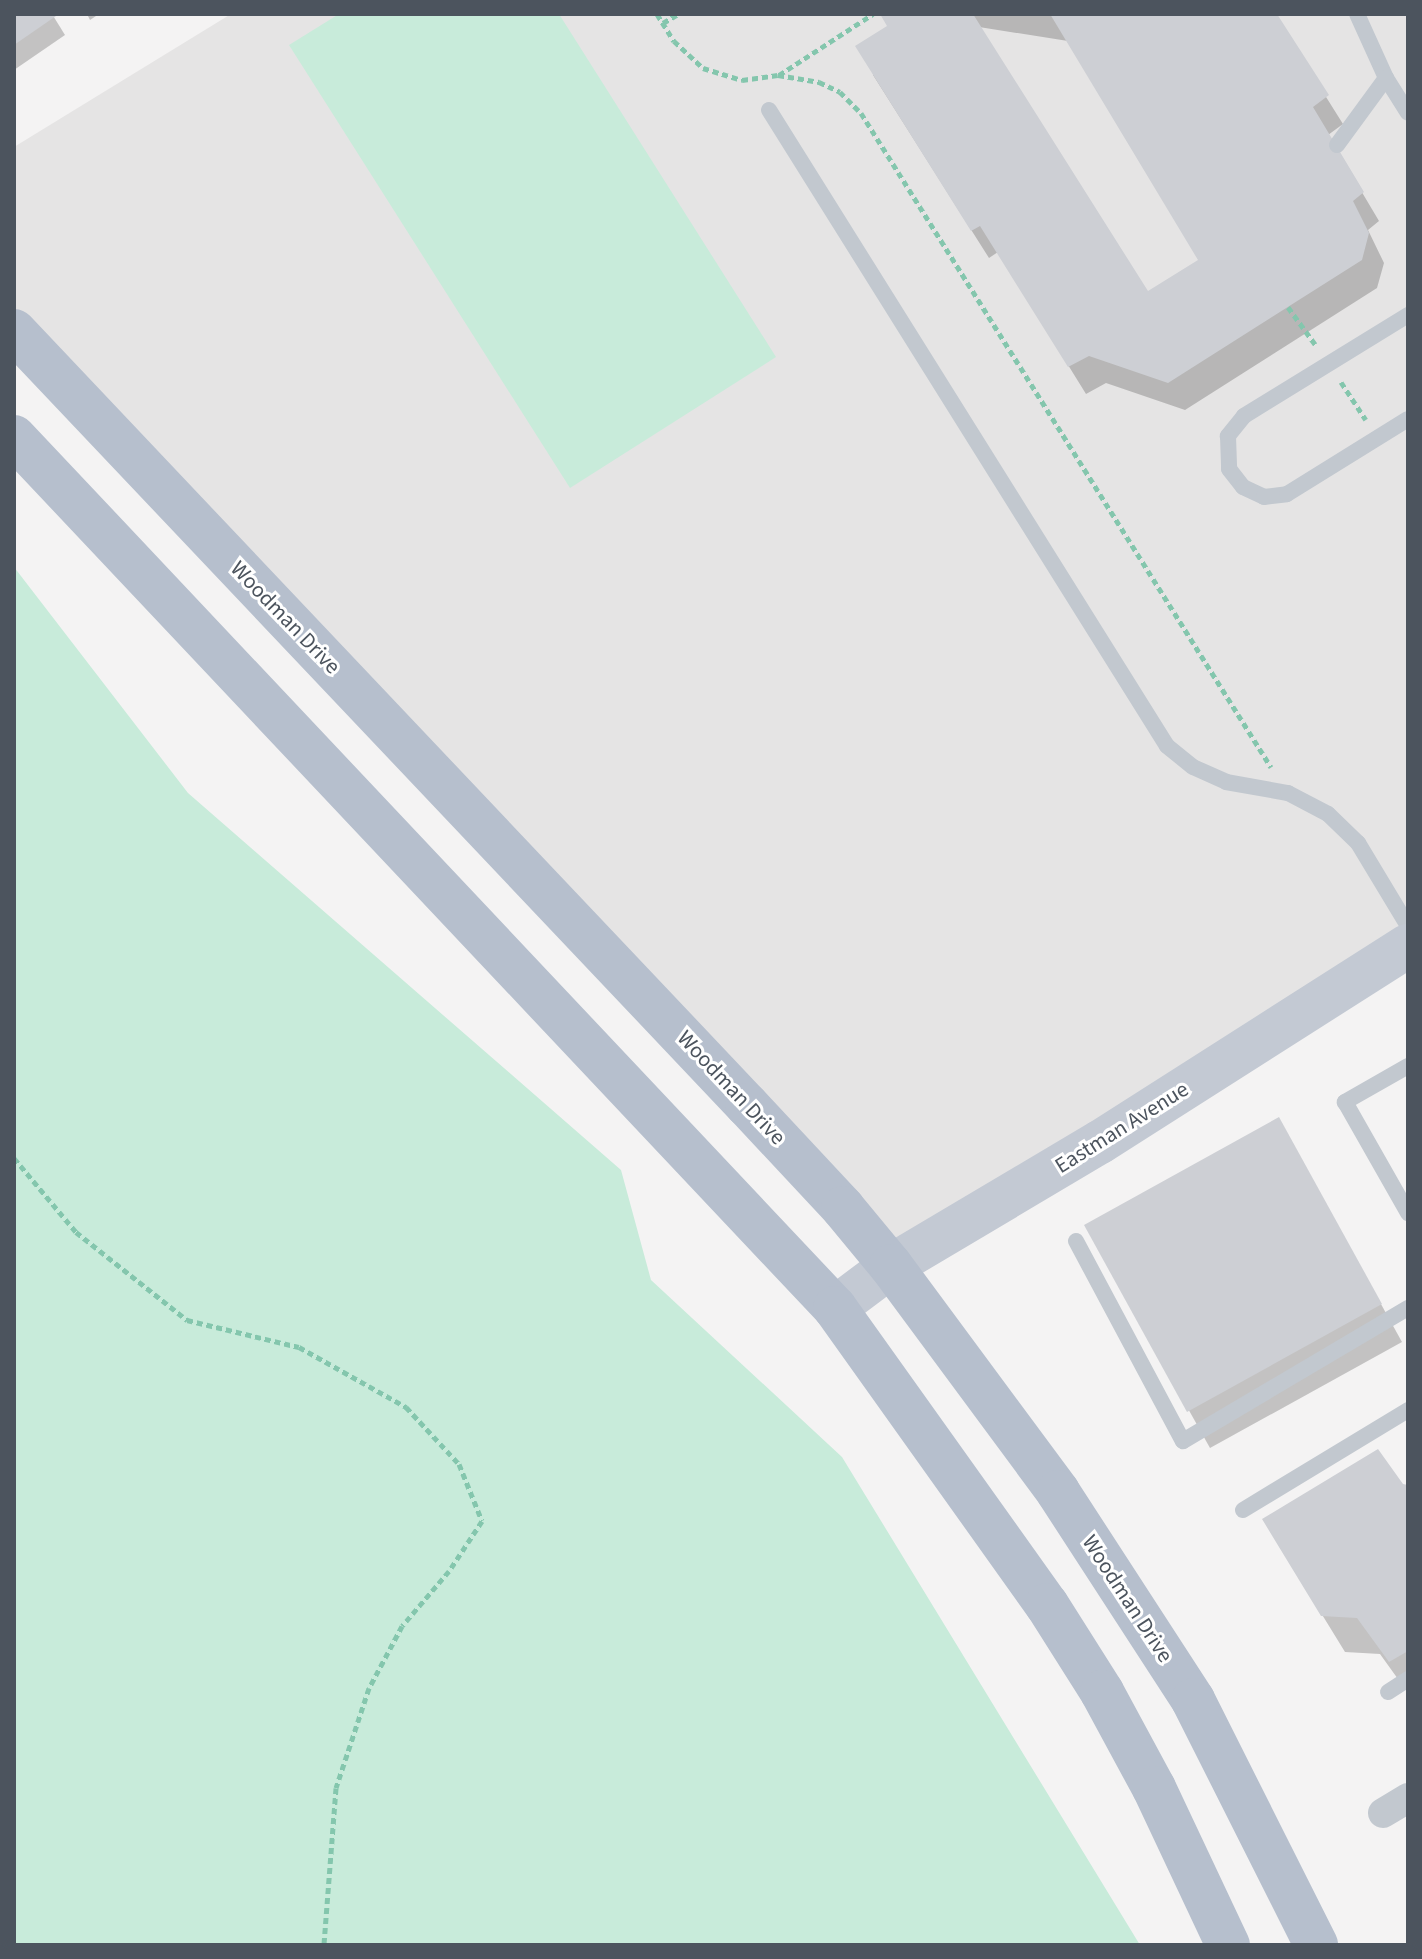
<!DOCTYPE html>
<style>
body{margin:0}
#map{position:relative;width:1422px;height:1959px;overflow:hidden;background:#f4f3f3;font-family:"Source Sans 3",sans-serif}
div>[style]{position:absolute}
.education>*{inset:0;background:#e5e4e4}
.green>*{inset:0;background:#c8ebda}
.shadow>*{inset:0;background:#0003}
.building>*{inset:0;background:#cdcfd4}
.path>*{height:5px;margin-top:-2.5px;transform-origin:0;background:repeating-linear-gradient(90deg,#84c6ad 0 6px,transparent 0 10px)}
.lane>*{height:16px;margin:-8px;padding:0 8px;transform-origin:8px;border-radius:8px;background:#c2c8cf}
.street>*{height:30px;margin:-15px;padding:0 15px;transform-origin:15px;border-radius:15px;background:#c2c8cf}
.secondary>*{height:44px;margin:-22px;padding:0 22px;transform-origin:22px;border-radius:22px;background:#c3c9d3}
.primary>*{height:44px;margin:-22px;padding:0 22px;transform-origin:22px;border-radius:22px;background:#b6bfcd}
span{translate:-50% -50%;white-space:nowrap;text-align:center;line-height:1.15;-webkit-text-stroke:6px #fff;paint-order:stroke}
.street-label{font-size:22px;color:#4c545e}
.frame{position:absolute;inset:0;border:16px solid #4c545e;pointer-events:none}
</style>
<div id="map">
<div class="education">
<div style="clip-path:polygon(231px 14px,1408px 14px,1408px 946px,891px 1266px,14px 331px,14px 147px)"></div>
</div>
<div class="green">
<div style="clip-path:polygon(339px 14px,559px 14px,776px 357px,570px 488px,289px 45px)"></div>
<div style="clip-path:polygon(14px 567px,188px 793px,621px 1170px,651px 1280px,842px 1457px,1140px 1945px,14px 1945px)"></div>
</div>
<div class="shadow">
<div style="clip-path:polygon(14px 14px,52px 14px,65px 35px,14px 70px)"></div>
<div style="clip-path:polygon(87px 14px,99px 14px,90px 20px)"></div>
<div style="clip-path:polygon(evenodd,882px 14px,1274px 14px,1343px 124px,1328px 135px,1379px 221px,1368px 230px,1384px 263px,1377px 288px,1185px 410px,1106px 383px,1086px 394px,998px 252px,989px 258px,873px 75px,889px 27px,882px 14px,979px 27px,1068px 41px,1200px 261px,1147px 294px,979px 27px)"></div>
<div style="clip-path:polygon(1299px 1156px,1402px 1342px,1210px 1448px,1086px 1226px)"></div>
<div style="clip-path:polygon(1402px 1486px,1408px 1487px,1408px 1693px,1380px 1654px,1345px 1652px,1286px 1556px)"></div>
</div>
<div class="building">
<div style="clip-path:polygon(14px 14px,55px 14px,56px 16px,14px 45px)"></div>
<div style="clip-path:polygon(880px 14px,973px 14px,1148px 291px,1198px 260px,1050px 14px,1277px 14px,1329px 95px,1313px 107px,1364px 192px,1353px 201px,1369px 233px,1362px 260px,1168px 383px,1089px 356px,1068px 367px,980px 226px,971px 231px,855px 46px,887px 26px)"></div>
<div style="clip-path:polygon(1279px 1117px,1382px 1304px,1187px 1412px,1084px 1225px)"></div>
<div style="clip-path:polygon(1378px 1449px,1403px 1484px,1408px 1485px,1408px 1651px,1389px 1662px,1357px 1618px,1321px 1616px,1262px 1519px)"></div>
</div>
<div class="path">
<div style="left:657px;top:14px;width:32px;rotate:58deg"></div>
<div style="left:674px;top:41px;width:40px;rotate:43deg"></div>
<div style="left:703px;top:68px;width:41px;rotate:17.1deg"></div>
<div style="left:742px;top:80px;width:36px;rotate:-8deg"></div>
<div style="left:778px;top:75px;width:42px;rotate:9.7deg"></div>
<div style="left:819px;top:82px;width:23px;rotate:25deg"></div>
<div style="left:840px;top:92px;width:30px;rotate:45deg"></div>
<div style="left:861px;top:113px;width:772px;rotate:57.92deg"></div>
<div style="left:663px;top:23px;width:17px;rotate:-31deg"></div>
<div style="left:779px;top:75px;width:112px;rotate:-33deg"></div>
<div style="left:1288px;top:307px;width:46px;rotate:53.9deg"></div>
<div style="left:1341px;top:382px;width:45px;rotate:56.7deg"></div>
<div style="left:14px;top:1158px;width:97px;rotate:50deg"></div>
<div style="left:76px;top:1232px;width:142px;rotate:38.4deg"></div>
<div style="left:187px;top:1320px;width:115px;rotate:13.6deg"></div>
<div style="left:299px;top:1347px;width:123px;rotate:29.3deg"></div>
<div style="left:406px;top:1407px;width:78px;rotate:47.1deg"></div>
<div style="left:459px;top:1464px;width:61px;rotate:68deg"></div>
<div style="left:482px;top:1521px;width:60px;rotate:123.4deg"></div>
<div style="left:449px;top:1571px;width:72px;rotate:130.5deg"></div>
<div style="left:402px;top:1626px;width:70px;rotate:118deg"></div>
<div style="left:369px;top:1688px;width:105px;rotate:108.3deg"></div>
<div style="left:336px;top:1788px;width:157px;rotate:94.4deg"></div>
</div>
<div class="lane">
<div style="left:1357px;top:14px;width:70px;rotate:65.6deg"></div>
<div style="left:1386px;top:78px;width:41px;rotate:57.8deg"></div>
<div style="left:769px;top:110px;width:750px;rotate:57.96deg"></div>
<div style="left:1167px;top:746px;width:33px;rotate:39deg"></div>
<div style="left:1193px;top:767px;width:36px;rotate:24deg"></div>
<div style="left:1226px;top:782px;width:63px;rotate:10.1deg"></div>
<div style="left:1288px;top:793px;width:45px;rotate:27.7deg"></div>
<div style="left:1328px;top:814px;width:42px;rotate:44deg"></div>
<div style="left:1358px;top:843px;width:97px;rotate:58.9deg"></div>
<div style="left:1337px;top:145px;width:83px;rotate:-53.8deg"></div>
<div style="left:1408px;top:315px;width:193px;rotate:148.4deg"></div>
<div style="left:1244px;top:416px;width:26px;rotate:129deg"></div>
<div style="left:1228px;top:436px;width:33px;rotate:88deg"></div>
<div style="left:1229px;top:469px;width:23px;rotate:52deg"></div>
<div style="left:1243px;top:487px;width:23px;rotate:25deg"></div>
<div style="left:1264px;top:497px;width:23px;rotate:-7deg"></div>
<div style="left:1287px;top:494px;width:142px;rotate:-31.8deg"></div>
<div style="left:1408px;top:1066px;width:73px;rotate:150.3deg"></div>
<div style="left:1345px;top:1102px;width:128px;rotate:60.4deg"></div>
<div style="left:1076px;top:1241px;width:227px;rotate:61.9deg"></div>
<div style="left:1183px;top:1441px;width:261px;rotate:-30.6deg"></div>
<div style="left:1243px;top:1510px;width:193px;rotate:-31.2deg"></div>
<div style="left:1388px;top:1692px;width:24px;rotate:-33deg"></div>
</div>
<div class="street">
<div style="left:1383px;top:1813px;width:29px;rotate:-31deg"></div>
</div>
<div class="secondary">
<div style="left:835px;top:1308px;width:70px;rotate:-36.9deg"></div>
<div style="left:891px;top:1266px;width:243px;rotate:-30.7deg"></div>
<div style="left:1100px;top:1142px;width:365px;rotate:-32.5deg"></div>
</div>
<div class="primary">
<div style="left:14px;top:331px;width:1066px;rotate:46.56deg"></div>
<div style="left:747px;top:1105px;width:141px;rotate:47deg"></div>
<div style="left:843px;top:1208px;width:75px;rotate:50.4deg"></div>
<div style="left:891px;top:1266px;width:281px;rotate:53.5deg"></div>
<div style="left:1058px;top:1492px;width:248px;rotate:57deg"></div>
<div style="left:1193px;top:1700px;width:274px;rotate:63.3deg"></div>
<div style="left:14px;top:437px;width:1197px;rotate:46.69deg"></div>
<div style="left:835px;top:1308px;width:365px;rotate:54.5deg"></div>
<div style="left:1047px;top:1605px;width:103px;rotate:57.7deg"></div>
<div style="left:1102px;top:1692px;width:109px;rotate:61.6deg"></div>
<div style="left:1154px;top:1788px;width:174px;rotate:64.8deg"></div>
</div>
<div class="street-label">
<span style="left:285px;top:618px;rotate:46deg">Woodman Drive</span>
<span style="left:731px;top:1088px;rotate:47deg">Woodman Drive</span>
<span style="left:1122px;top:1128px;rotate:-32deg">Eastman Avenue</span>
<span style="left:1127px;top:1599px;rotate:57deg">Woodman Drive</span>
</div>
<div class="frame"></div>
</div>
